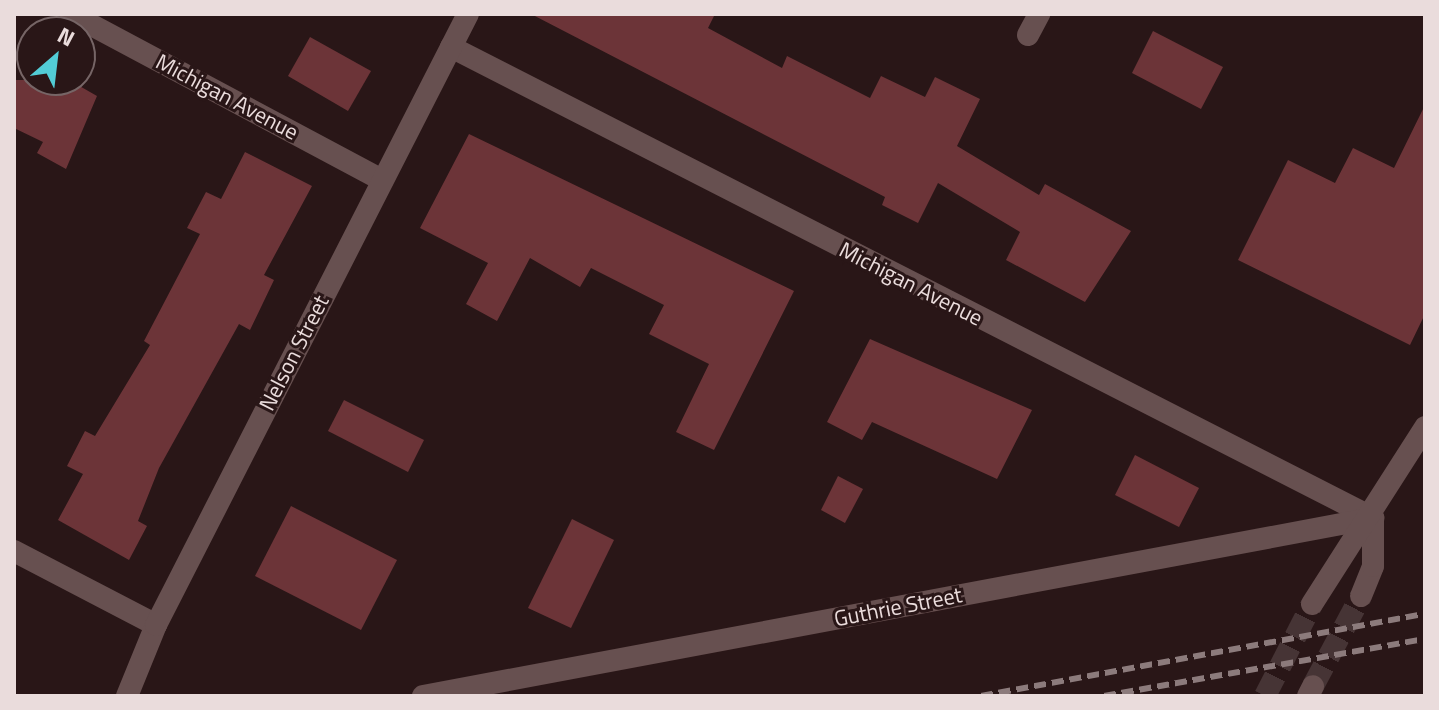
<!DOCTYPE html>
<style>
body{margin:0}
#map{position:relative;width:1439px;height:710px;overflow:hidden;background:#291617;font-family:"Titillium Web",sans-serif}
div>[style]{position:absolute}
.building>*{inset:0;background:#6c3438}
.secondary-tunnel>*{height:22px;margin-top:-11px;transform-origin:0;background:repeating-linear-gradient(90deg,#463435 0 22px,transparent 0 33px)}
.minor>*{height:22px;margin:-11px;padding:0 11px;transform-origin:11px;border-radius:11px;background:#675050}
.secondary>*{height:22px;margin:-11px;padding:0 11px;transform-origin:11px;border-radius:11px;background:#675050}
.rail>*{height:6px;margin-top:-3px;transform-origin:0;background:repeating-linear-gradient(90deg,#8c7b7c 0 12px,transparent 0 18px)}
span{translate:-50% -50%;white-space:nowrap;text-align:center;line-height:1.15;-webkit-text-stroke:6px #291617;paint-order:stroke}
.street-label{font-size:22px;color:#eadcdc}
.frame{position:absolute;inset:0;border:16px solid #eadcdc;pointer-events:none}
.north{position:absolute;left:16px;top:16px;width:80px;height:80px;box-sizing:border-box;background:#291617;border:2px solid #766566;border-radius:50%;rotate:28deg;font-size:22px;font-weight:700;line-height:32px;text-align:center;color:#eadcdc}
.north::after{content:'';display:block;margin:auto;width:28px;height:36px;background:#52ccd6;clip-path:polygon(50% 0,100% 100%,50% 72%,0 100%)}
</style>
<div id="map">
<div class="building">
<div style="clip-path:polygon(531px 14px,715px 14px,708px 28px,782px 68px,787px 56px,870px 98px,881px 76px,925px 97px,935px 77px,980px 99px,957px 146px,1039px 195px,1045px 184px,1131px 231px,1085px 302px,1006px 260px,1020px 232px,938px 183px,918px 223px,882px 205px,885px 197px)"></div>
<div style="clip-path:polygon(1153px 31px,1223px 67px,1201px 109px,1132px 73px)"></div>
<div style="clip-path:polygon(310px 37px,371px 71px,348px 111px,288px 76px)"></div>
<div style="clip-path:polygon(14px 80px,69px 80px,97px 96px,66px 169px,37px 153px,43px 142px,14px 128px)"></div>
<div style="clip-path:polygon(1425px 105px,1425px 314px,1410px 345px,1238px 260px,1288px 160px,1335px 183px,1353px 148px,1394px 168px)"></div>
<div style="clip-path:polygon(469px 134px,794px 291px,714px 450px,676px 432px,709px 364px,649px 334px,664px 305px,591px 268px,580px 287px,530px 258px,497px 321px,466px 304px,488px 263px,420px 228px)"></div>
<div style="clip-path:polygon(245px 152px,312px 186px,264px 275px,274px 280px,250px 330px,239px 324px,159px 468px,138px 521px,147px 526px,129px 560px,58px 520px,83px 474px,67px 466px,85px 431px,95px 436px,150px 345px,144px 341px,200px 234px,187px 228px,206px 192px,221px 199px)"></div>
<div style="clip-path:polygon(870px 339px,1032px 410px,997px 479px,872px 422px,862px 440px,827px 422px)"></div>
<div style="clip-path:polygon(344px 400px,424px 440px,408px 472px,328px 431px)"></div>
<div style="clip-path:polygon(1135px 455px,1199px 488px,1179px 527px,1115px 495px)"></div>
<div style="clip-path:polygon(838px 476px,863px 489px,845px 523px,821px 510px)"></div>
<div style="clip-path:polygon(291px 506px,397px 560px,361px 630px,255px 576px)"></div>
<div style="clip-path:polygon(572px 519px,614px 540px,571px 628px,528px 608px)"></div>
</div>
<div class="secondary-tunnel">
<div style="left:1313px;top:686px;width:102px;rotate:-61.9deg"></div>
<div style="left:1265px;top:696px;width:103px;rotate:-62.9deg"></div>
</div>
<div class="minor">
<div style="left:71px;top:14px;width:353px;rotate:28.1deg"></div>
<div style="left:1028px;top:35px;width:24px;rotate:-62deg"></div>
<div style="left:451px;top:47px;width:1035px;rotate:27.06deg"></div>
<div style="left:14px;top:551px;width:160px;rotate:27.5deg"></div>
<div style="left:127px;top:696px;width:77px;rotate:-67.8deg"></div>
<div style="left:156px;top:625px;width:686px;rotate:-62.95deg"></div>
<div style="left:423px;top:696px;width:967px;rotate:-10.61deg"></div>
</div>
<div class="secondary">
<div style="left:1361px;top:596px;width:32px;rotate:-68deg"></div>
<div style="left:1373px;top:566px;width:48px;rotate:-90deg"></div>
<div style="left:1312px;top:604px;width:210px;rotate:-57.4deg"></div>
<div style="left:1308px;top:696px;width:11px;rotate:-63deg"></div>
</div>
<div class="rail">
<div style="left:981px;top:696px;width:452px;rotate:-10.5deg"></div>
<div style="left:1104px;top:696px;width:326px;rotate:-10.1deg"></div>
</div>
<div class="street-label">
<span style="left:227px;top:97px;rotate:28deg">Michigan Avenue</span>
<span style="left:911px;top:284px;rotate:27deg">Michigan Avenue</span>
<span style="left:294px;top:353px;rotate:-63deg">Nelson Street</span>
<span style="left:898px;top:607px;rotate:-11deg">Guthrie Street</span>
</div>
<div class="frame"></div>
<div class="north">N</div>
</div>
